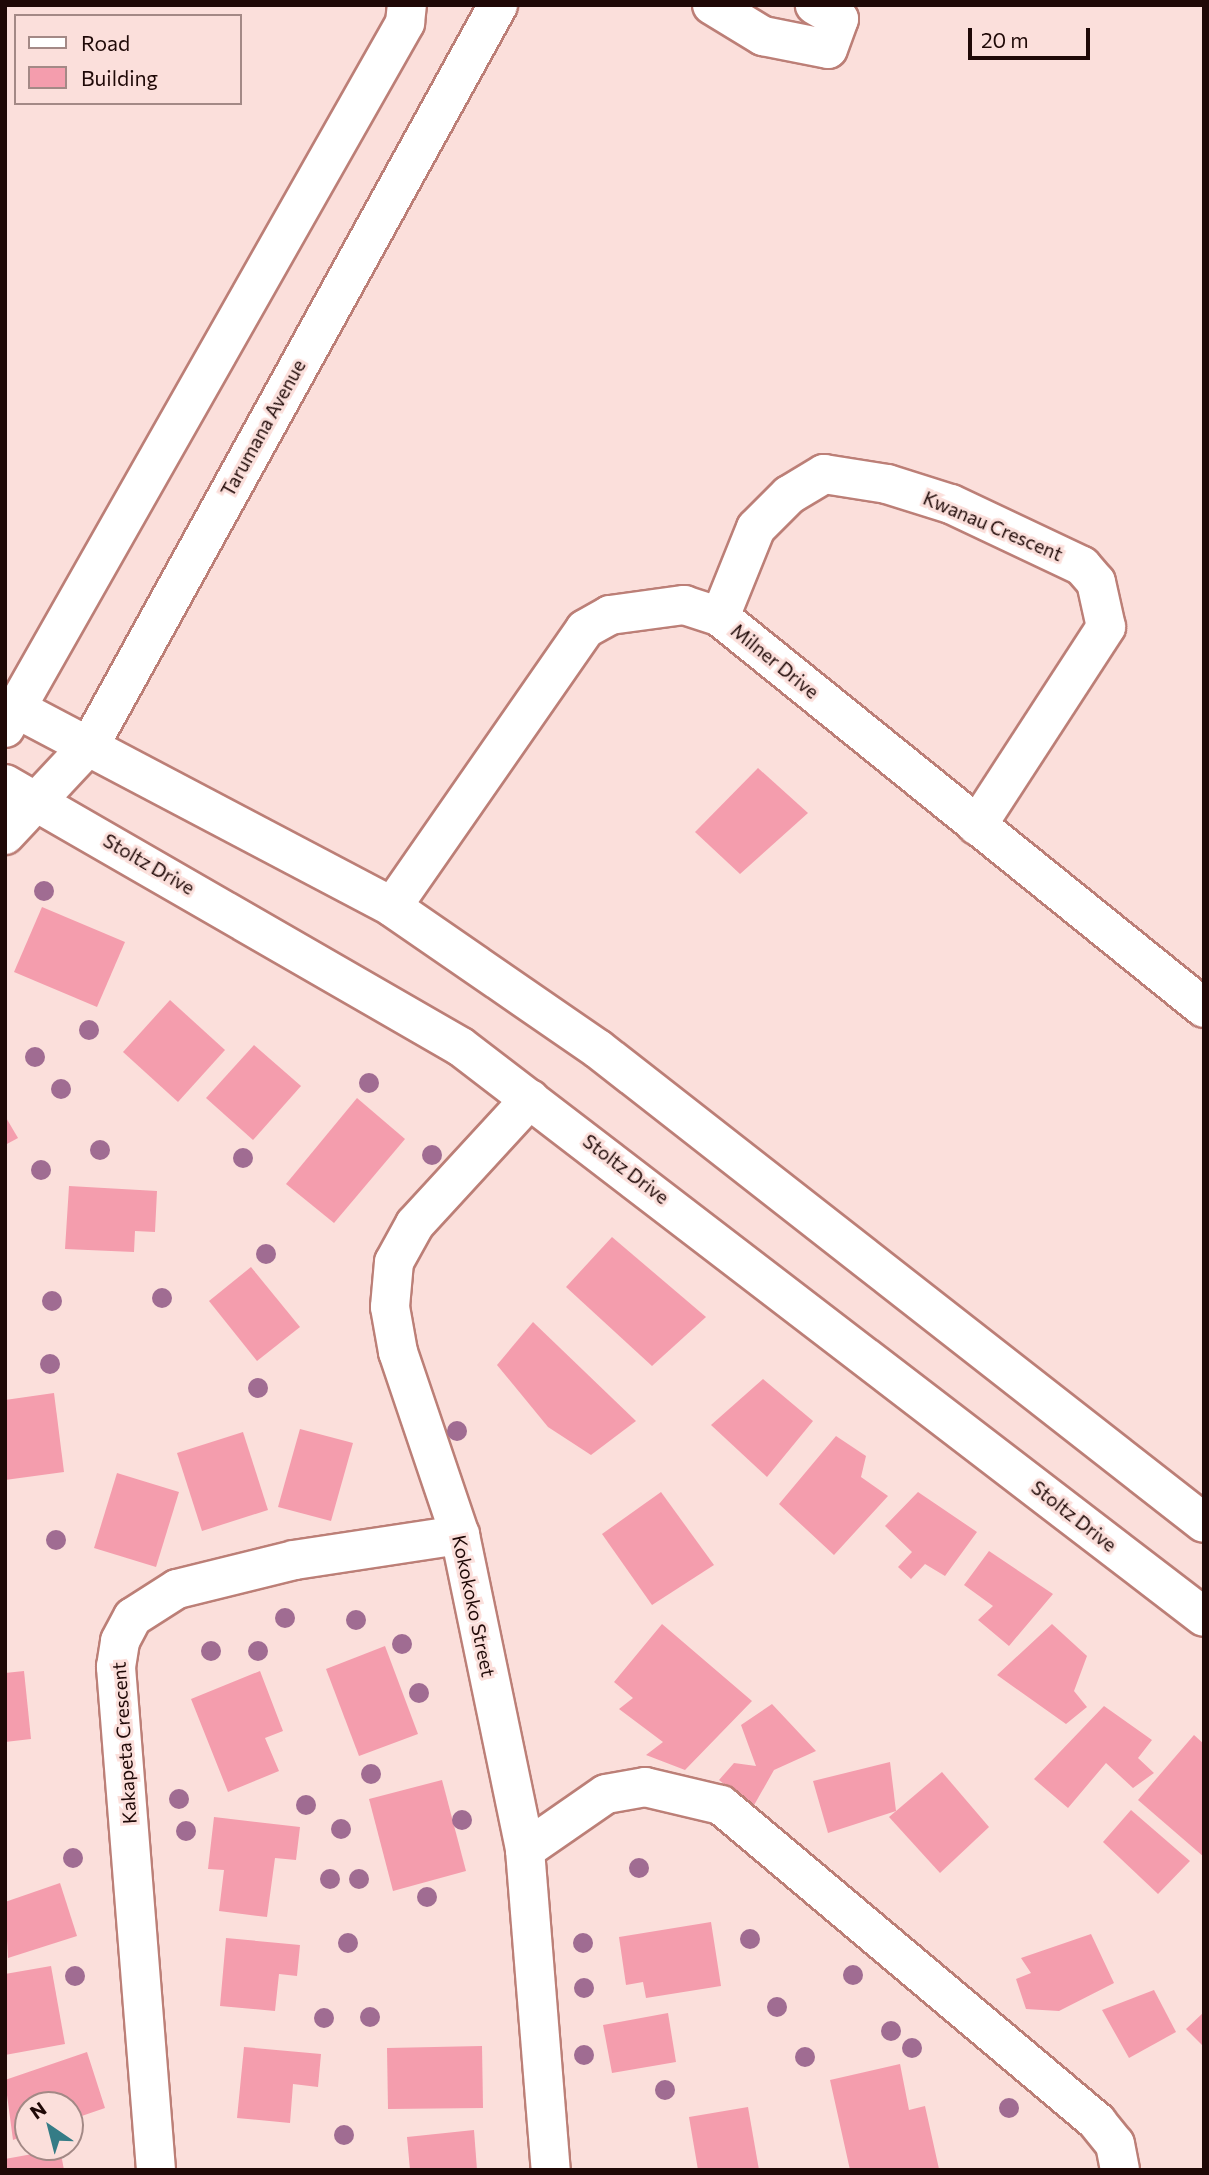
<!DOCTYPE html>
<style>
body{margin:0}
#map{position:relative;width:1209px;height:2175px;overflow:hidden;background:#fbdfdb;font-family:Commissioner,sans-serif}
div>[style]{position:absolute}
.building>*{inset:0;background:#f49dad}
.roads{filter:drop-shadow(2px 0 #bc7f77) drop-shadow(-2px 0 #bc7f77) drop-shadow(0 2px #bc7f77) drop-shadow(0 -2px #bc7f77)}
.minor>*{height:38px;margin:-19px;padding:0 19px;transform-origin:19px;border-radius:19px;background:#fff}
.tertiary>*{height:38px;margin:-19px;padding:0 19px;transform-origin:19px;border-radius:19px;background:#fff}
.trees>*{width:20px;height:20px;margin:-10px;border-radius:50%;background:#a06c92}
span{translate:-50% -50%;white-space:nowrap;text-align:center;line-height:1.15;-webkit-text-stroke:6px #fbdfdb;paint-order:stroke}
.street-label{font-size:19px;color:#1f0907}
.frame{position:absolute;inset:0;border:7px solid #1f0907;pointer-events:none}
.legend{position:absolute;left:14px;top:14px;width:228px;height:91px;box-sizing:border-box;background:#fbdfdb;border:2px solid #a38986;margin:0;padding:9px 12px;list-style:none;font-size:21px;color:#1f0907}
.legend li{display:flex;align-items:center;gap:14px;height:35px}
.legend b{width:35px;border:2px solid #a38986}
.north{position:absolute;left:14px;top:2091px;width:70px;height:70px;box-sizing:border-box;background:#fbdfdb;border:2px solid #a38986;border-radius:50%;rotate:325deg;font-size:19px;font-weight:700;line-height:28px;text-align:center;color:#1f0907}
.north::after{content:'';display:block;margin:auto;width:24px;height:32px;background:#357c86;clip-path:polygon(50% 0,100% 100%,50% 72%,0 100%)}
.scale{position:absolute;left:968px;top:28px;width:122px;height:32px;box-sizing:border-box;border:4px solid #1f0907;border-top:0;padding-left:9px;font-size:21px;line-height:24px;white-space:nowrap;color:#1f0907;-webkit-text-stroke:5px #fbdfdb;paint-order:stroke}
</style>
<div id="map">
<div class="building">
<div style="clip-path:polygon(758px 768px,808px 813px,740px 874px,695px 832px)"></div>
<div style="clip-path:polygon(42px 907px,125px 942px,97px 1007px,14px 972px)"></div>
<div style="clip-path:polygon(170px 1000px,225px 1050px,178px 1102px,123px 1052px)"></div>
<div style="clip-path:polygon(254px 1045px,301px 1086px,253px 1140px,206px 1098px)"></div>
<div style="clip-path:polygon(357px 1098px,405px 1139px,334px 1223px,286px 1184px)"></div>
<div style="clip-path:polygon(5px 1116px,18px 1138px,5px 1145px)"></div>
<div style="clip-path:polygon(69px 1186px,157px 1191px,155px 1232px,135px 1231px,134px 1252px,65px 1249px)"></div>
<div style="clip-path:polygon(612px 1237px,706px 1317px,652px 1366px,566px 1287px)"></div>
<div style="clip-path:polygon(251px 1267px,300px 1327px,257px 1361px,209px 1301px)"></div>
<div style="clip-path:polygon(533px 1322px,636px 1421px,591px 1455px,548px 1427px,497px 1365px)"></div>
<div style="clip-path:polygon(763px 1379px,813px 1421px,767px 1477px,711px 1425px)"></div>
<div style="clip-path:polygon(54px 1393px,64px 1472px,5px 1480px,5px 1400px)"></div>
<div style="clip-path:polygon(300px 1429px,353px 1443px,331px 1521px,278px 1507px)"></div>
<div style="clip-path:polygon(243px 1432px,268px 1510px,202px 1531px,177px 1453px)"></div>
<div style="clip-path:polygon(836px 1436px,866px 1456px,861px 1477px,888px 1496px,834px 1555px,779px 1504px)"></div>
<div style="clip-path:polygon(117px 1473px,179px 1492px,156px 1567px,94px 1548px)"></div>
<div style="clip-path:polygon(661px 1492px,714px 1565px,652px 1605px,602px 1534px)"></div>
<div style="clip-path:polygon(918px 1492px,977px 1532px,945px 1576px,925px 1564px,911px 1579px,898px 1567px,912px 1552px,885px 1526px)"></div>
<div style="clip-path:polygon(989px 1551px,1053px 1594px,1009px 1646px,978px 1620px,993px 1606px,964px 1585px)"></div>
<div style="clip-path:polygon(662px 1624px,752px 1701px,685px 1770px,646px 1755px,663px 1742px,619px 1709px,633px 1698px,614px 1682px)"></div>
<div style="clip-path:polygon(1052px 1624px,1087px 1656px,1074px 1691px,1087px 1707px,1066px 1724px,997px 1675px)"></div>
<div style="clip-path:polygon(385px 1646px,418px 1734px,359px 1756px,326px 1669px)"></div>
<div style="clip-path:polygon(24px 1671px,31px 1739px,5px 1742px,5px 1673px)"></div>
<div style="clip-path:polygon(260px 1671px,283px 1731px,265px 1738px,279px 1771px,228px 1792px,191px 1699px)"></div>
<div style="clip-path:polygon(772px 1704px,816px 1751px,774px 1770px,753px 1807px,719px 1780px,734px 1763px,756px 1766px,741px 1725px)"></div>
<div style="clip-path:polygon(1104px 1706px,1152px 1740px,1138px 1758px,1154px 1773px,1133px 1788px,1106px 1763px,1068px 1808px,1034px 1779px)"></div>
<div style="clip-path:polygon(1194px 1735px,1204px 1744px,1204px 1857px,1138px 1800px)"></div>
<div style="clip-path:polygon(890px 1762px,896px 1811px,828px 1833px,813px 1781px)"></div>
<div style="clip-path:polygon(942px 1772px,989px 1827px,940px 1873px,889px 1817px)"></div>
<div style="clip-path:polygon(442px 1780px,466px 1871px,393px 1891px,369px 1799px)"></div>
<div style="clip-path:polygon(1131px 1810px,1190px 1861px,1158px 1894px,1103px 1842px)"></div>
<div style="clip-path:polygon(214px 1817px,300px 1827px,296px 1860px,275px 1858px,267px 1917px,219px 1911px,224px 1870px,208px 1869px)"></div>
<div style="clip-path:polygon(60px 1883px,77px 1936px,8px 1958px,5px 1902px)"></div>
<div style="clip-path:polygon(711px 1922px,721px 1986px,646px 1998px,643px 1982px,626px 1985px,619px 1937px)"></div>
<div style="clip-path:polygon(1091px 1934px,1114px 1983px,1059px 2011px,1026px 2009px,1016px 1979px,1031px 1973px,1021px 1958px)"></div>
<div style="clip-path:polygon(226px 1938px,300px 1945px,297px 1976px,279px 1974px,275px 2011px,220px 2006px)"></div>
<div style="clip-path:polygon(51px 1966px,65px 2044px,5px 2055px,5px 1974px)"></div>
<div style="clip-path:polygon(1154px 1990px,1176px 2032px,1129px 2058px,1102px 2010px)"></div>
<div style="clip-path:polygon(1204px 2012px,1204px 2047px,1186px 2029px)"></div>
<div style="clip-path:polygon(668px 2013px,676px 2062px,612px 2073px,603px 2025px)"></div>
<div style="clip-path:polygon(482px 2046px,483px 2108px,388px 2109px,387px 2048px)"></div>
<div style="clip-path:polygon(244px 2047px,321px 2054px,318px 2087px,293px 2084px,290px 2123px,237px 2118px)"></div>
<div style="clip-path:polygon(87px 2052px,105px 2108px,70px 2120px,70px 2105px,28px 2105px,28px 2134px,13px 2140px,5px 2080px)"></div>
<div style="clip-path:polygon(900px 2064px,909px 2110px,925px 2106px,939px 2169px,850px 2170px,830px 2080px)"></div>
<div style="clip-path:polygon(748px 2107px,759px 2170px,698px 2170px,689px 2117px)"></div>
<div style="clip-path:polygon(474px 2130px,477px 2170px,410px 2170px,407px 2137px)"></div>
<div style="clip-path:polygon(60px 2149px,64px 2170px,5px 2170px,5px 2159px)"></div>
</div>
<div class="roads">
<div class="minor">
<div style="left:712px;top:5px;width:60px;rotate:31.3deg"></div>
<div style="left:763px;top:36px;width:66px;rotate:11.3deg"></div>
<div style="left:828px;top:49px;width:32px;rotate:-70deg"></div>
<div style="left:839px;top:19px;width:28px;rotate:-150deg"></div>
<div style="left:720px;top:617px;width:96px;rotate:-68deg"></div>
<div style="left:756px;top:528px;width:47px;rotate:-45deg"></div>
<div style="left:789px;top:495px;width:41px;rotate:-31deg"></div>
<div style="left:824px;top:474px;width:64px;rotate:9deg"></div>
<div style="left:887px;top:484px;width:67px;rotate:17.4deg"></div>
<div style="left:951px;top:504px;width:145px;rotate:25.3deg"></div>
<div style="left:1082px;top:566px;width:21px;rotate:49deg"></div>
<div style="left:1096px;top:582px;width:46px;rotate:77.5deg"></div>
<div style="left:1106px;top:627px;width:237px;rotate:123deg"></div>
<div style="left:19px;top:710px;width:422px;rotate:27.8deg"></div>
<div style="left:392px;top:907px;width:250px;rotate:34.6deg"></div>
<div style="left:598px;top:1049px;width:769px;rotate:38.03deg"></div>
<div style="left:5px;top:784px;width:526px;rotate:29.97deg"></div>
<div style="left:461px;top:1047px;width:936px;rotate:37.49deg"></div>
<div style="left:392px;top:907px;width:338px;rotate:-55.2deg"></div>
<div style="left:585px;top:629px;width:29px;rotate:-29deg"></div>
<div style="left:610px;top:615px;width:75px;rotate:-7.7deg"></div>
<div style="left:684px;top:605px;width:38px;rotate:18deg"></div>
<div style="left:720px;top:617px;width:622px;rotate:38.93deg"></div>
<div style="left:530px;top:1099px;width:170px;rotate:132.6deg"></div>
<div style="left:415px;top:1224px;width:43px;rotate:118.9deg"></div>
<div style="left:394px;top:1262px;width:45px;rotate:95.1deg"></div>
<div style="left:390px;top:1307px;width:46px;rotate:79.9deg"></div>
<div style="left:398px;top:1352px;width:193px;rotate:71.3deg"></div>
<div style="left:460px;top:1535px;width:322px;rotate:78.3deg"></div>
<div style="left:525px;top:1850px;width:321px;rotate:85.4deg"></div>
<div style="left:525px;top:1850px;width:98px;rotate:-34.7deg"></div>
<div style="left:606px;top:1794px;width:40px;rotate:-10deg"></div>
<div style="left:645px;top:1787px;width:78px;rotate:13.3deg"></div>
<div style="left:721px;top:1805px;width:492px;rotate:40.1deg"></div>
<div style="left:1097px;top:2122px;width:28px;rotate:51deg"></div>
<div style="left:1115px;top:2144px;width:26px;rotate:79deg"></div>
<div style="left:156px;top:2170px;width:505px;rotate:-94.55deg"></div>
<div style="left:116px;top:1667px;width:26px;rotate:-81deg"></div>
<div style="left:120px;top:1641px;width:27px;rotate:-62deg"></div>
<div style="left:133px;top:1617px;width:52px;rotate:-32.5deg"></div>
<div style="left:177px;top:1589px;width:121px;rotate:-13.9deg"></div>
<div style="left:294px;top:1560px;width:168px;rotate:-8.6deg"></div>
</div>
<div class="tertiary">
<div style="left:5px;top:728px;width:811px;rotate:-60.43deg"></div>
<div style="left:405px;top:23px;width:18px;rotate:-84deg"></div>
<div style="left:5px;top:835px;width:126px;rotate:-46.9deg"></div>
<div style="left:91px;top:743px;width:843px;rotate:-61.12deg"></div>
</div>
</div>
<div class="trees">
<div style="left:44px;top:891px"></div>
<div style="left:89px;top:1030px"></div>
<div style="left:35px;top:1057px"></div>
<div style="left:369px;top:1083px"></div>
<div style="left:61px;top:1089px"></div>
<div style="left:100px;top:1150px"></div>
<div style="left:432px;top:1155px"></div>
<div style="left:243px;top:1158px"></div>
<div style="left:41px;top:1170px"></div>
<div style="left:266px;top:1254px"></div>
<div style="left:162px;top:1298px"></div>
<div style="left:52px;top:1301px"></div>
<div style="left:50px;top:1364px"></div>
<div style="left:258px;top:1388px"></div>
<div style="left:457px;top:1431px"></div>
<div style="left:56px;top:1540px"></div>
<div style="left:285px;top:1618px"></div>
<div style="left:356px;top:1620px"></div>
<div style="left:402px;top:1644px"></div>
<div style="left:211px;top:1651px"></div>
<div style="left:258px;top:1651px"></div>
<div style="left:419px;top:1693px"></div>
<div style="left:371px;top:1774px"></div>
<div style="left:179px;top:1799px"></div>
<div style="left:306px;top:1805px"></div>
<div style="left:462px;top:1820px"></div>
<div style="left:341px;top:1829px"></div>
<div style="left:186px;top:1831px"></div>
<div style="left:73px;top:1858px"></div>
<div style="left:639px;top:1868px"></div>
<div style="left:330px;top:1879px"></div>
<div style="left:359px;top:1879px"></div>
<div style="left:427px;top:1897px"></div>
<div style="left:750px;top:1939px"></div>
<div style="left:348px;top:1943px"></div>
<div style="left:583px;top:1943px"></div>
<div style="left:853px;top:1975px"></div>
<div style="left:75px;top:1976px"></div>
<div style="left:584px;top:1988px"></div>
<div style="left:777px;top:2007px"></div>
<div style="left:370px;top:2017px"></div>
<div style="left:324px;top:2018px"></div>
<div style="left:891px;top:2031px"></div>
<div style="left:912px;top:2048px"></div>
<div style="left:584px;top:2055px"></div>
<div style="left:805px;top:2057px"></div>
<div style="left:665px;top:2090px"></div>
<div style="left:1009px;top:2108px"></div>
<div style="left:344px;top:2135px"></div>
</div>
<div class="street-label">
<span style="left:263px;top:428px;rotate:-61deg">Tarumana Avenue</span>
<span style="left:993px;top:526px;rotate:23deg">Kwanau Crescent</span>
<span style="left:775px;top:661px;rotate:39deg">Milner Drive</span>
<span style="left:149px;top:864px;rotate:30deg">Stoltz Drive</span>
<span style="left:626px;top:1169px;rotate:37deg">Stoltz Drive</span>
<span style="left:1074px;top:1516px;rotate:38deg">Stoltz Drive</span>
<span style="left:474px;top:1606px;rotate:78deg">Kokokoko Street</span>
<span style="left:124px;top:1743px;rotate:-94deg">Kakapeta Crescent</span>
</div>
<div class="frame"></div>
<ul class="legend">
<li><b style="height:9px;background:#fff"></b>Road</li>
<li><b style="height:19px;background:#f49dad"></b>Building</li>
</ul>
<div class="north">N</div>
<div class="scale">20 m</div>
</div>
